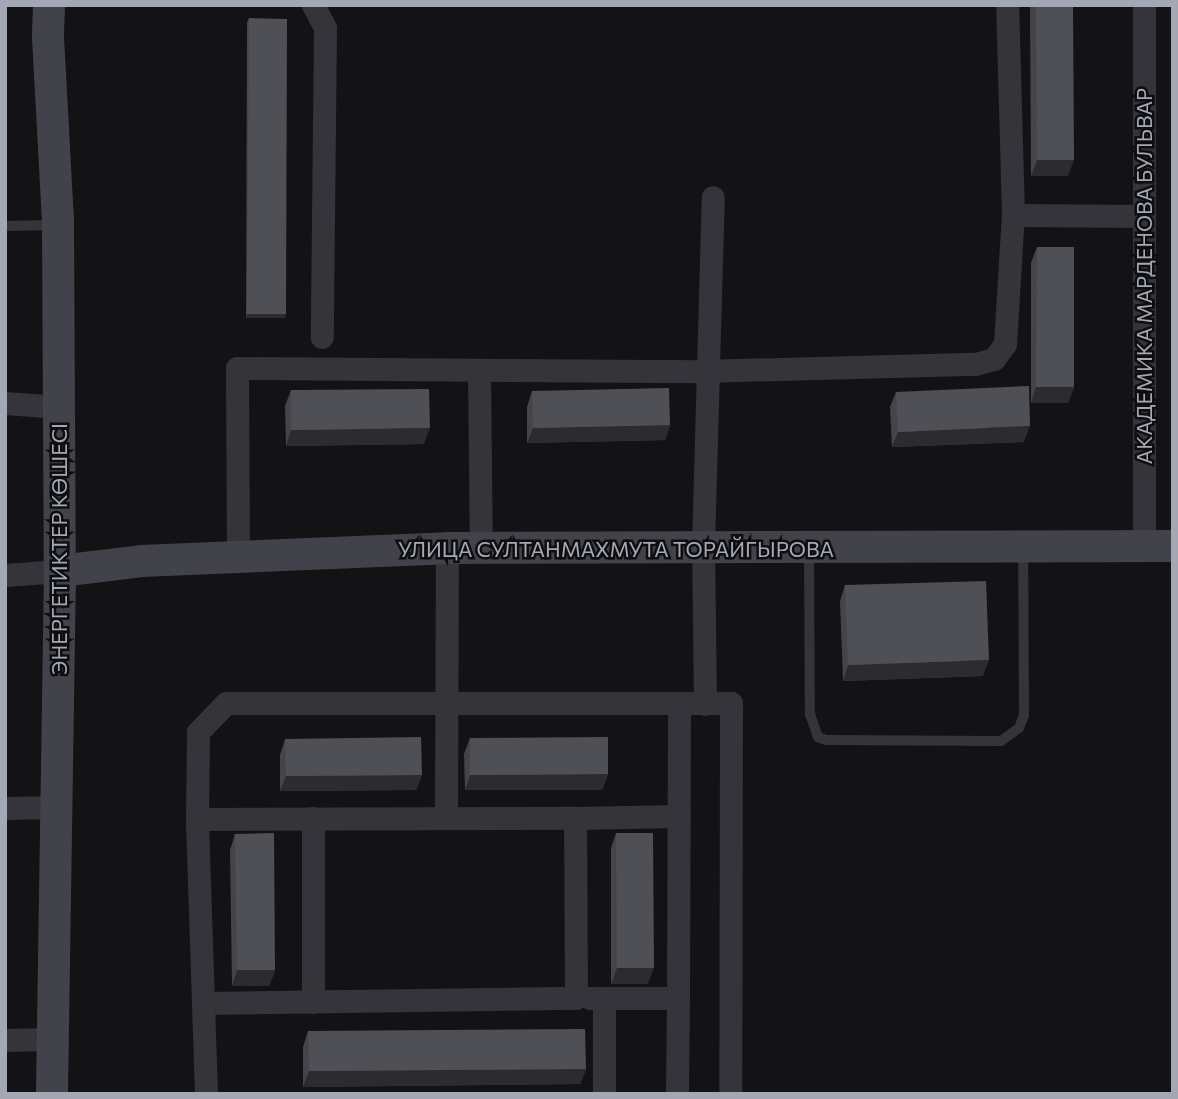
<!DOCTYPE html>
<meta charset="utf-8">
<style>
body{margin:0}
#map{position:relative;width:1178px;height:1099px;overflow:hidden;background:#131315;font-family:Commissioner,sans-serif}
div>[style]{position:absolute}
.service>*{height:10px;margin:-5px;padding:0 5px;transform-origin:5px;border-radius:5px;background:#34343a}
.minor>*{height:23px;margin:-11.5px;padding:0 11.5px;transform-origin:11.5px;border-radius:11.5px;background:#34343a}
.secondary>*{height:32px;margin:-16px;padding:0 16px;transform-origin:16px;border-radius:16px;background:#42434a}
.wall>*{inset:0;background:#44444a}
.shaded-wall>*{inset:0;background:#2c2c30}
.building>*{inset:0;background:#4f4f56}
span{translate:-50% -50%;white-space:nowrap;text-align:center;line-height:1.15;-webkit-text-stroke:5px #0e0e10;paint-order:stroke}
.street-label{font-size:21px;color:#a4a8b5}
.frame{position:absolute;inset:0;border:7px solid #a4a8b5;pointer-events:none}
</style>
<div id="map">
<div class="service">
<div style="left:5px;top:226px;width:50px;rotate:-1.1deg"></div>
<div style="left:809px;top:550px;width:164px;rotate:89.7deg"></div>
<div style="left:810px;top:714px;width:24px;rotate:71deg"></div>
<div style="left:818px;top:737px;width:9px;rotate:21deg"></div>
<div style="left:826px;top:740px;width:175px;rotate:0.3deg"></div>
<div style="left:1001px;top:741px;width:22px;rotate:-36deg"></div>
<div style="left:1019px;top:728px;width:14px;rotate:-69deg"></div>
<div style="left:1024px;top:715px;width:167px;rotate:-90.3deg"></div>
</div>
<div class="minor">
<div style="left:313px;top:5px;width:26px;rotate:62deg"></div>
<div style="left:325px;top:28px;width:309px;rotate:90.6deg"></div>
<div style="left:1144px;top:5px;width:542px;rotate:90deg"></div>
<div style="left:1013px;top:215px;width:131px;rotate:0.4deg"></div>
<div style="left:479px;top:370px;width:178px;rotate:89.4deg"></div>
<div style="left:5px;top:403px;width:54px;rotate:4.2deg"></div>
<div style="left:238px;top:558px;width:190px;rotate:-90.3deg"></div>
<div style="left:237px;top:368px;width:464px;rotate:0.4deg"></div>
<div style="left:701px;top:371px;width:275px;rotate:-1.5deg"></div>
<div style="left:976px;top:364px;width:19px;rotate:-16deg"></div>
<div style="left:994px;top:359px;width:19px;rotate:-54deg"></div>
<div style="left:1005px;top:344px;width:129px;rotate:-86.5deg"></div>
<div style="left:1013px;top:215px;width:210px;rotate:-91.6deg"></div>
<div style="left:5px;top:575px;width:55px;rotate:-4.2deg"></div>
<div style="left:705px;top:704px;width:157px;rotate:-90.7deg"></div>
<div style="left:703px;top:547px;width:350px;rotate:-88.4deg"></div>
<div style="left:5px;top:808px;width:52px;rotate:-1.1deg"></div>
<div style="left:313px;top:818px;width:184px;rotate:90deg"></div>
<div style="left:446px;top:818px;width:270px;rotate:-89.8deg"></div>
<div style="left:197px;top:819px;width:378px;rotate:-0.2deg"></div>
<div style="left:590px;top:998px;width:14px"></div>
<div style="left:604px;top:998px;width:96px;rotate:90deg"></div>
<div style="left:604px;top:998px;width:74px"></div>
<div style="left:678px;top:998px;width:293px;rotate:-89.8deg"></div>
<div style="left:203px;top:1003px;width:373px;rotate:-0.8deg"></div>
<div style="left:576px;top:998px;width:180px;rotate:-90.3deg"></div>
<div style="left:575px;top:818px;width:104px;rotate:-1.1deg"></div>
<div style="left:5px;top:1040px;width:47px;rotate:-1.2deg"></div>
<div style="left:206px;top:1094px;width:275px;rotate:-91.9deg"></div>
<div style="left:197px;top:819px;width:87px;rotate:-89.3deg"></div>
<div style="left:198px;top:732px;width:40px;rotate:-46deg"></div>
<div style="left:226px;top:703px;width:505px"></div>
<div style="left:731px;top:703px;width:391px;rotate:90.1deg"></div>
<div style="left:677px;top:1094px;width:96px;rotate:-89.4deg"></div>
</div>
<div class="secondary">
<div style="left:49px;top:5px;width:32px;rotate:92deg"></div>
<div style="left:48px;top:37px;width:187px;rotate:86.9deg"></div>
<div style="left:58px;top:224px;width:347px;rotate:89.7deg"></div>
<div style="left:60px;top:571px;width:523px;rotate:90.88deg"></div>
<div style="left:60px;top:571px;width:82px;rotate:-7deg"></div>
<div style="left:141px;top:561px;width:306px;rotate:-2.4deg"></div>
<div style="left:447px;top:548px;width:726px;rotate:-0.16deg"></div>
</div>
<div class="wall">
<div style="clip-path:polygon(1030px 5px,1073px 5px,1068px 176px,1031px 176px)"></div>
<div style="clip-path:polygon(249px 18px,285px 318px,246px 318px,247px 22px)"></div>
<div style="clip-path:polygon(1037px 247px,1074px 387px,1068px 403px,1031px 403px,1031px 263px)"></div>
<div style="clip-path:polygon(291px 390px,424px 444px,286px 446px,285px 406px)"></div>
<div style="clip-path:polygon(532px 391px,670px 425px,665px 440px,527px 443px,527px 407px)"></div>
<div style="clip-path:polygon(896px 392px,1024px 442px,892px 447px,890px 407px)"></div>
<div style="clip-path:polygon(845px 585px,983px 676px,843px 681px,840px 601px)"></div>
<div style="clip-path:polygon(470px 738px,608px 774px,602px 790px,465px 790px,464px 754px)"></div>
<div style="clip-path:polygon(285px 739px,422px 775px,416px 790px,280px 791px,280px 755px)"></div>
<div style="clip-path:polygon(616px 833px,648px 984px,611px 984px,611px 848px)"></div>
<div style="clip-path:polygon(235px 834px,275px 970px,269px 986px,232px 986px,230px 850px)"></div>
<div style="clip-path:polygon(308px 1031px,586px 1069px,580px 1084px,303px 1087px,303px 1047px)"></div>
</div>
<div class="shaded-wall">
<div style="clip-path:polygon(1037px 160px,1074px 160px,1068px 176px,1031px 176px)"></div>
<div style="clip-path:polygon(247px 314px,286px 314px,285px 318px,246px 318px)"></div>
<div style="clip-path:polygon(1036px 387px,1074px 387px,1068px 403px,1031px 403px)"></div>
<div style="clip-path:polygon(670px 425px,665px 440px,527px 443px,533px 428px)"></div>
<div style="clip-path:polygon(1030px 426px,1024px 442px,892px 447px,898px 432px)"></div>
<div style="clip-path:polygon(430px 428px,424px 444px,286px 446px,291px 430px)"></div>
<div style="clip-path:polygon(989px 660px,983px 676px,843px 681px,848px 665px)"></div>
<div style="clip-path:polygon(608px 774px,602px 790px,465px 790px,470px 775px)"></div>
<div style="clip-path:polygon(422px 775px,416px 790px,280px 791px,286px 776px)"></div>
<div style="clip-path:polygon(617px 968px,654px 968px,648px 984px,611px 984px)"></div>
<div style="clip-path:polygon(237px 970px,275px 970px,269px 986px,232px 986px)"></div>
<div style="clip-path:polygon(586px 1069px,580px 1084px,303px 1087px,309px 1071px)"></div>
</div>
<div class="building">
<div style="clip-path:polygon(1036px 5px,1073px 5px,1074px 160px,1037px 160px)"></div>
<div style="clip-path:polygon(249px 18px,287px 19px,286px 314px,247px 314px)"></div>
<div style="clip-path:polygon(1037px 247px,1074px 247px,1074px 387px,1036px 387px)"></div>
<div style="clip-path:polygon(1029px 386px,1030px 426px,898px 432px,896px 392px)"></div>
<div style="clip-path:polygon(669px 388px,670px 425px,533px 428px,532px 391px)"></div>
<div style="clip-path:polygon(429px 389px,430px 428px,291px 430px,291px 390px)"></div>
<div style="clip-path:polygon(986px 581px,989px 660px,848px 665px,845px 585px)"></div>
<div style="clip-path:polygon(421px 737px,422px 775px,286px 776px,285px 739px)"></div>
<div style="clip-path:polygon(608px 737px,608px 774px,470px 775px,470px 738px)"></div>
<div style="clip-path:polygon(274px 833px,275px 970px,237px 970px,235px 834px)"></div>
<div style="clip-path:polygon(616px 833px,653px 833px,654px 968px,617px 968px)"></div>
<div style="clip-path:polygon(585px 1029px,586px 1069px,309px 1071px,308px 1031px)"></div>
</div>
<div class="street-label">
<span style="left:1144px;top:276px;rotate:-90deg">АКАДЕМИКА МАРДЕНОВА БУЛЬВАР</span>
<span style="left:59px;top:549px;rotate:-90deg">ЭНЕРГЕТИКТЕР КӨШЕСІ</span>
<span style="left:616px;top:549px">УЛИЦА СУЛТАНМАХМУТА ТОРАЙГЫРОВА</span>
</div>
<div class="frame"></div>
</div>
